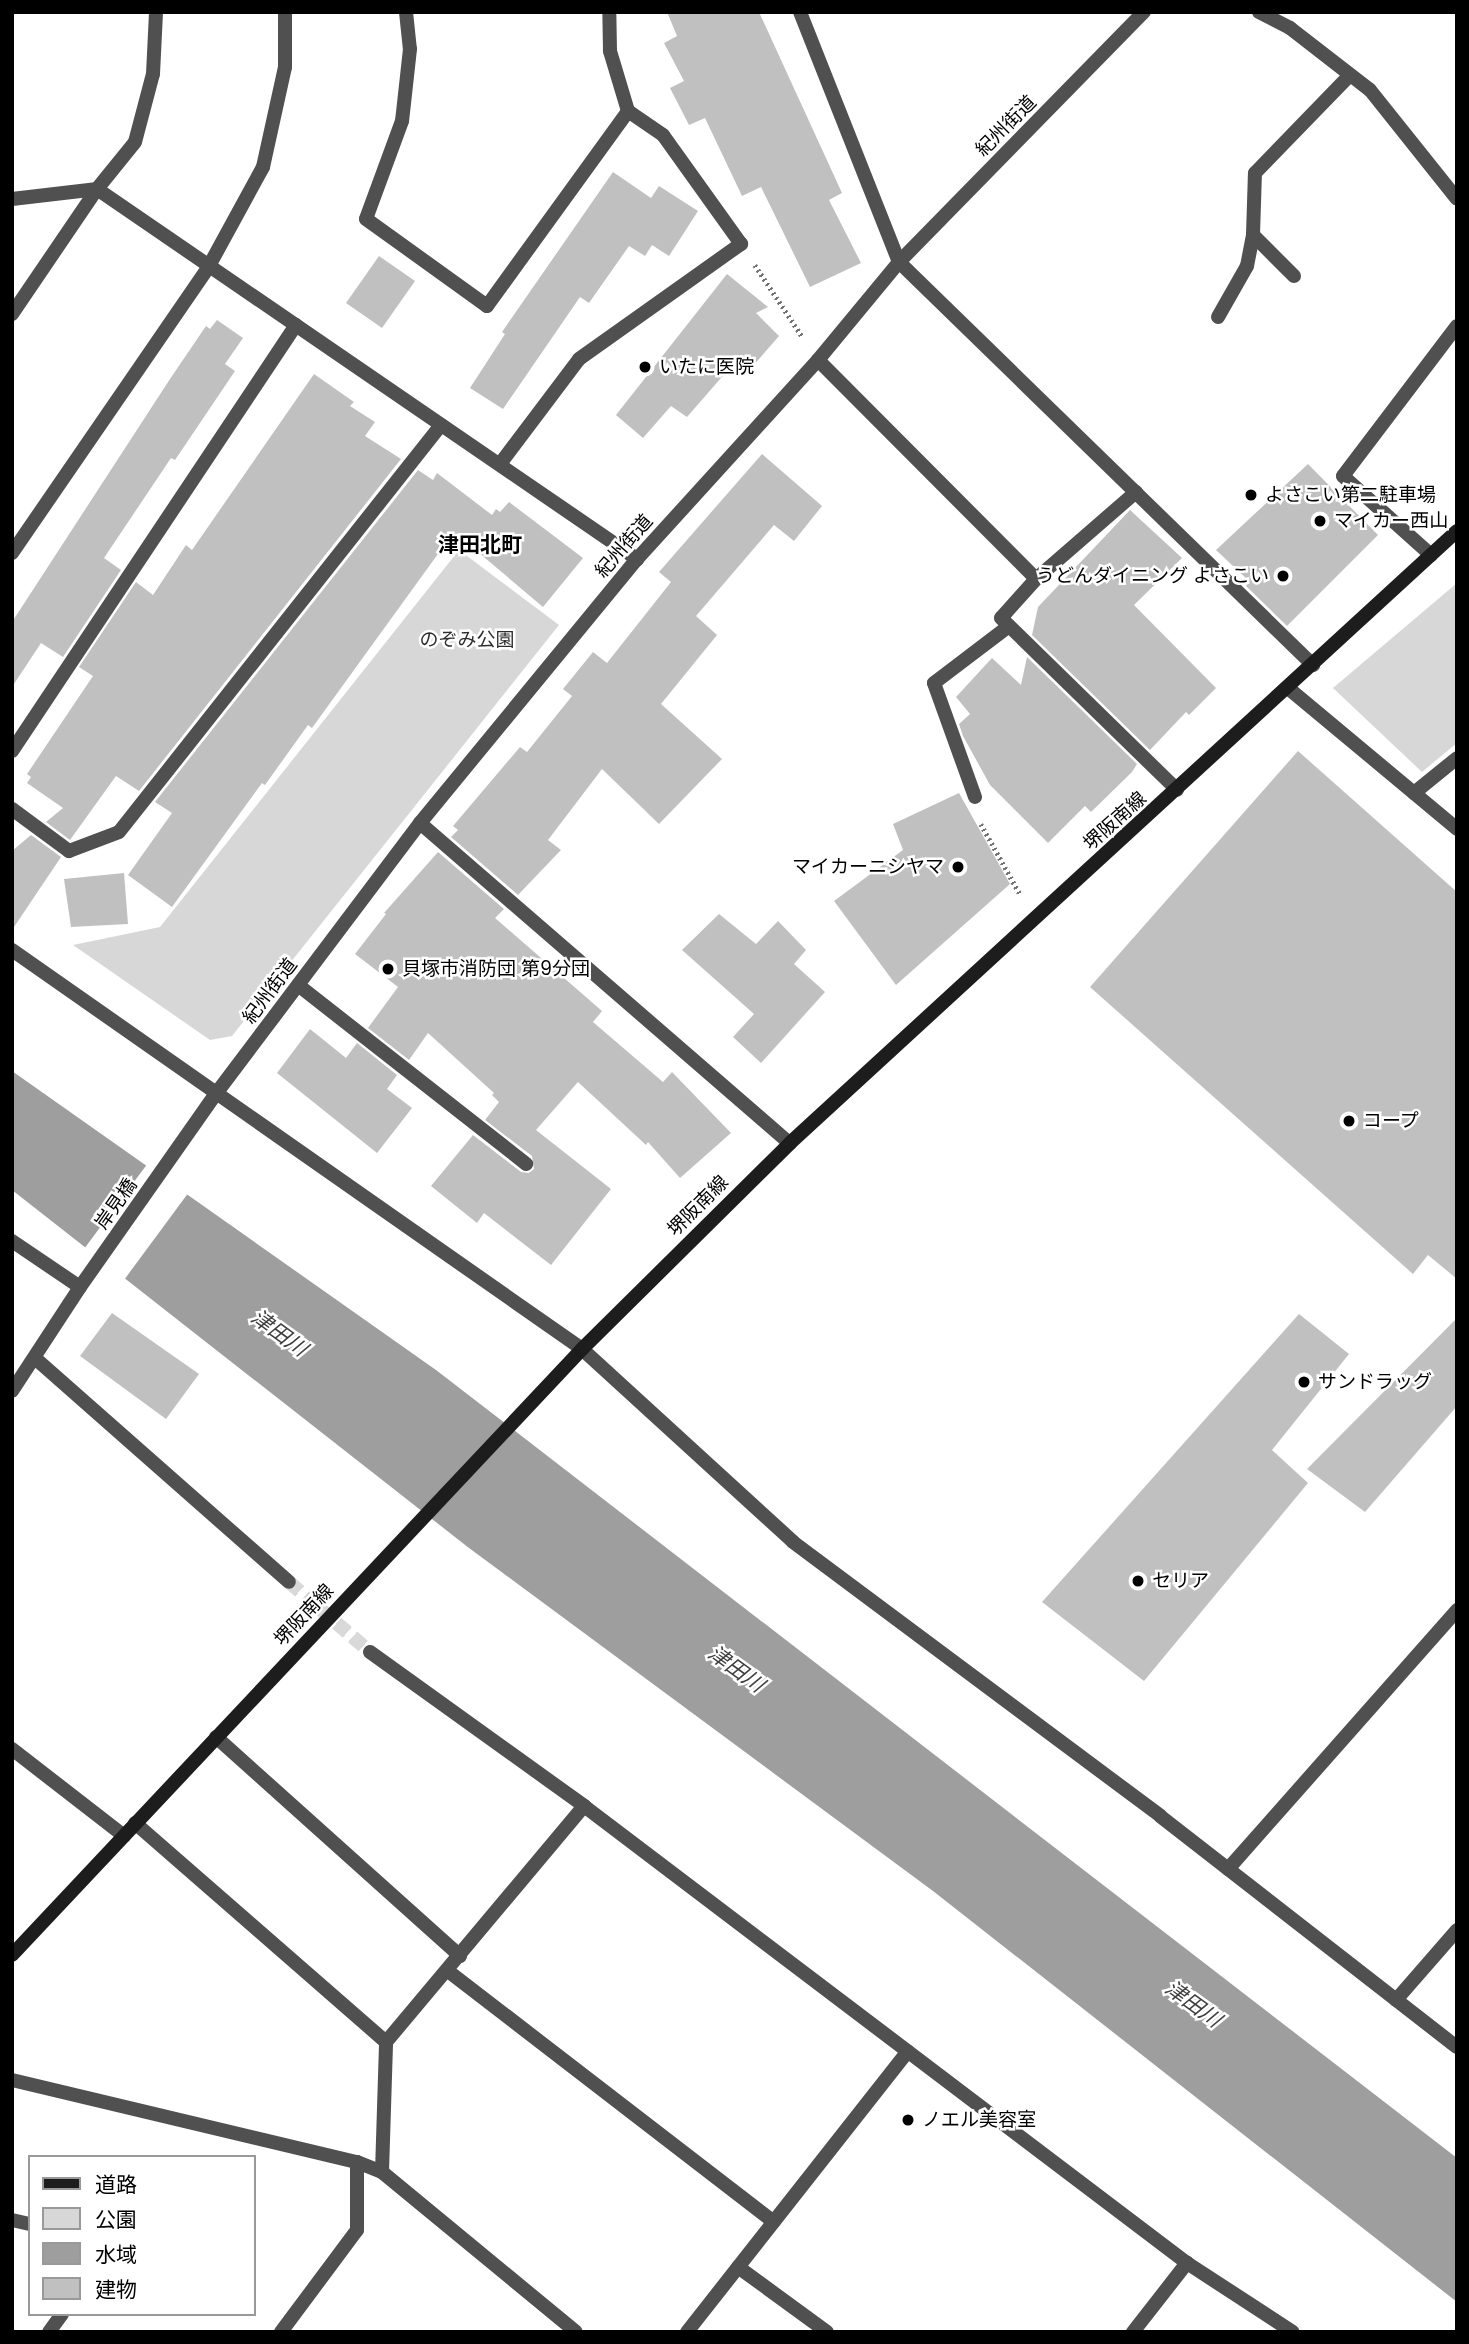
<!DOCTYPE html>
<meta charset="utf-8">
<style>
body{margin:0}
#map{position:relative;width:1469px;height:2344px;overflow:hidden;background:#fff;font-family:Poppins,"Noto Sans JP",sans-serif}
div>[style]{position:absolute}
.green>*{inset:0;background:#d7d7d7}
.water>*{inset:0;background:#9e9e9e}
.pier>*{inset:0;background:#fff}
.building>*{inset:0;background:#c0c0c0}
.minor-tunnel>*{height:14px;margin-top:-7px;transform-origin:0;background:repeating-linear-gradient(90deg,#d9d9d9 0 14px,transparent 0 21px)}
.path>*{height:4.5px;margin-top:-2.25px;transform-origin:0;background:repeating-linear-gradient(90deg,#727272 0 2px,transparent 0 5.5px)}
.minor>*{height:14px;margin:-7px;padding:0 7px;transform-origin:7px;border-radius:7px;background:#505050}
.tertiary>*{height:14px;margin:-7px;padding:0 7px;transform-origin:7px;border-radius:7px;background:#505050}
.secondary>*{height:14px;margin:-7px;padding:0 7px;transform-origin:7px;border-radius:7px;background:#1d1d1d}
.dots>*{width:19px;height:19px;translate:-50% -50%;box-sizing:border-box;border:4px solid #fff;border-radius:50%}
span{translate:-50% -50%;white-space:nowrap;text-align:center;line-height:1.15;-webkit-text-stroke:5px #fff;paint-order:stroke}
.street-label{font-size:19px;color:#000}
.poi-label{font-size:19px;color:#000}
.left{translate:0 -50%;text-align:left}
.right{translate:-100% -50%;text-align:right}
.park-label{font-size:19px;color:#2e2e2e}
.neighbourhood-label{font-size:21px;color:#000;font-weight:700}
.water-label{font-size:21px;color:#3f3f3f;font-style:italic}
.frame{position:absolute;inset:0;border:14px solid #000;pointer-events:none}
.legend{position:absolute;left:28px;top:2155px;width:228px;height:161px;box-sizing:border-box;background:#fff;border:2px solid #999;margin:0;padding:9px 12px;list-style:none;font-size:21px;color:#000}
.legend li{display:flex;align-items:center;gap:14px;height:35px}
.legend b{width:35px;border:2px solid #999}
</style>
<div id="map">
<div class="green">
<div style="clip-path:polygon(459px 550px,559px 625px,232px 1036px,210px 1040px,73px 945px,160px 927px)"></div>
<div style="clip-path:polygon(1457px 583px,1457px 743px,1422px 772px,1333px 688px)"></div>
</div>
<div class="water">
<div style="clip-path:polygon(12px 1071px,436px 1370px,1457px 2158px,1457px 2302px,933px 1891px,469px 1548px,12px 1190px)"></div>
</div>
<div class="pier">
<div style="clip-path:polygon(148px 1163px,189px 1192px,124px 1280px,84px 1249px)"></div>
</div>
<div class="building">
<div style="clip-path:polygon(667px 12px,759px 12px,842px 193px,829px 200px,861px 263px,810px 287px,761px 187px,742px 196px,705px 118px,689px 125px,670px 88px,684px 81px,664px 43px,677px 36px)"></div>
<div style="clip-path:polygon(613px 172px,651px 198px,659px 186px,698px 211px,669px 256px,652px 245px,645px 256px,629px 246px,589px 303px,580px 297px,503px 409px,470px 388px,505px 334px,502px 332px)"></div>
<div style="clip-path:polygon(379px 256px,415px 281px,382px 328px,346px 303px)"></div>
<div style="clip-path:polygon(727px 274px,768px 307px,756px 313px,779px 336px,753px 366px,741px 355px,687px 417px,671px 406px,643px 438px,616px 415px)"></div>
<div style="clip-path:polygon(217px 320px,243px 338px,225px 364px,235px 371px,175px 460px,171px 458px,104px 558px,121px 570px,63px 657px,41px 643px,12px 687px,12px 622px,170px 379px,206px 326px,210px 329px)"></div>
<div style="clip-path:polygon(314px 374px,354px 402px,350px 406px,375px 422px,365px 436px,401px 459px,139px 791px,116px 776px,70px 840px,46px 822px,63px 808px,27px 783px,31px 777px,27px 774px,93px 676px,79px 667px,136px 582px,153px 595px,186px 545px,192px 550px)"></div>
<div style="clip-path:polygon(762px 454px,822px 506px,794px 541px,774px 525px,696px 616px,717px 635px,661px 704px,722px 759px,659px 824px,602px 769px,548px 840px,561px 850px,518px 895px,451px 837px,458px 830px,453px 826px,520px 747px,527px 752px,572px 696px,563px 689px,593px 652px,607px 663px,671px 582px,659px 572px)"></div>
<div style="clip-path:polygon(1308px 464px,1378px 535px,1287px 626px,1246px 586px,1249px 581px,1216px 550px)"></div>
<div style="clip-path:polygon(418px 470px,433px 480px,437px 473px,492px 515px,496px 509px,500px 512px,509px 502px,583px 558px,543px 607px,459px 536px,448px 551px,443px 547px,312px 728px,308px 725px,265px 785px,262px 783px,172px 907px,128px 875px,172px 813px,155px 802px)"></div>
<div style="clip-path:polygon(1130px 510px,1182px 558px,1134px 605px,1216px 688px,1189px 715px,1186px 712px,1150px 750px,1032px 635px,1038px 607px)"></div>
<div style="clip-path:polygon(1027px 657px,1137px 764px,1132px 772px,1091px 812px,1085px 806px,1048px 843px,990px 785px,963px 736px,959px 724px,970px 714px,956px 697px,992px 658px,1021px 685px)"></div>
<div style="clip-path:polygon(1298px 751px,1457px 892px,1457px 1279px,1428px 1255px,1413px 1274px,1090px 987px)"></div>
<div style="clip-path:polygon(959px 793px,1010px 884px,896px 985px,834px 901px,903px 850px,893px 824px)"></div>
<div style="clip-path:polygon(31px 835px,61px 857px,12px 930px,12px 851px)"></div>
<div style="clip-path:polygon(438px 852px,504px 909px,495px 918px,602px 1011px,593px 1022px,663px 1082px,672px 1072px,731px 1133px,680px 1178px,648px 1142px,646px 1145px,578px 1082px,536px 1130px,611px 1189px,551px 1265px,484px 1213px,477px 1223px,431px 1186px,473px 1135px,521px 1172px,529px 1173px,534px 1169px,532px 1156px,485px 1120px,499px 1102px,492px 1095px,494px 1093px,428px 1033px,409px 1060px,368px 1028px,398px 987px,355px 954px,386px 914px,384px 913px)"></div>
<div style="clip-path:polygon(124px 873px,128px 924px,71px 927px,64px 879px)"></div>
<div style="clip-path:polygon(719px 914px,756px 944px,778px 921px,806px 950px,794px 964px,825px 992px,761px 1063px,733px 1037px,754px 1014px,682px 950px)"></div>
<div style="clip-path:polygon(310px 1029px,346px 1058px,357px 1043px,397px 1075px,387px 1089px,412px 1108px,377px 1153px,277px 1073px)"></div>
<div style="clip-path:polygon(112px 1313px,199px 1374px,166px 1419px,80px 1356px)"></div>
<div style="clip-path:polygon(1299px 1314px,1349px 1354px,1272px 1450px,1308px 1483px,1144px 1681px,1042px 1602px)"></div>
<div style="clip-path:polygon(1457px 1318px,1457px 1406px,1365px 1512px,1307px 1469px)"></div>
</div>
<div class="minor-tunnel">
<div style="left:289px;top:1582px;width:107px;rotate:40.8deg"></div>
</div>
<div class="path">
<div style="left:755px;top:265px;width:85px;rotate:56.5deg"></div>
<div style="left:981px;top:824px;width:82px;rotate:60.9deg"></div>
</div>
<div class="minor">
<div style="left:406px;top:12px;width:37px;rotate:84deg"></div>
<div style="left:410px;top:49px;width:72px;rotate:96.3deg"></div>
<div style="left:402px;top:121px;width:104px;rotate:110.2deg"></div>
<div style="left:366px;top:219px;width:149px;rotate:35.7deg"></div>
<div style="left:487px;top:306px;width:241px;rotate:-54.1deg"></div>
<div style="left:800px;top:12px;width:269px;rotate:68.4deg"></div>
<div style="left:899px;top:262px;width:578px;rotate:44.23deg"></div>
<div style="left:1259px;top:12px;width:35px;rotate:27deg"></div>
<div style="left:1290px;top:28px;width:101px;rotate:37.8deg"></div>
<div style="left:1370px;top:90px;width:139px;rotate:51.4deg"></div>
<div style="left:12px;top:199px;width:86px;rotate:-6.7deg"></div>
<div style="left:97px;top:189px;width:655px;rotate:34.42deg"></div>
<div style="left:1253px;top:235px;width:58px;rotate:45deg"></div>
<div style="left:12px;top:314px;width:151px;rotate:-55.8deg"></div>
<div style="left:97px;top:189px;width:60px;rotate:-51deg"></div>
<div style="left:135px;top:142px;width:70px;rotate:-75.2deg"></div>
<div style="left:153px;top:74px;width:62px;rotate:-87.2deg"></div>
<div style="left:1218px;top:317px;width:59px;rotate:-60.4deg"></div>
<div style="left:1247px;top:266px;width:32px;rotate:-79deg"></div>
<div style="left:1253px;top:235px;width:62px;rotate:-88.2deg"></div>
<div style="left:1255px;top:173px;width:136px;rotate:-45.9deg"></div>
<div style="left:818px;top:360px;width:309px;rotate:45.1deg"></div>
<div style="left:500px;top:464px;width:131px;rotate:-53deg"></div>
<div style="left:579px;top:359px;width:199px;rotate:-35.4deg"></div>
<div style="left:741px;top:244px;width:134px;rotate:-125.6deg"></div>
<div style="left:663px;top:135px;width:42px;rotate:-145.6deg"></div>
<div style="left:628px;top:111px;width:63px;rotate:-106.7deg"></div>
<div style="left:610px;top:51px;width:39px;rotate:-91deg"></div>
<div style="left:1136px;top:492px;width:133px;rotate:139deg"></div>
<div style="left:1036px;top:579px;width:52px;rotate:131.9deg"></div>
<div style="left:1001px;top:618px;width:246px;rotate:44.3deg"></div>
<div style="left:1431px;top:555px;width:118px;rotate:-138.1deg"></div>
<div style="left:1343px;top:476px;width:188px;rotate:-52.8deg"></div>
<div style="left:1288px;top:688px;width:220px;rotate:39.8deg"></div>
<div style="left:12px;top:751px;width:512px;rotate:-56.31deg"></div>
<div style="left:1414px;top:793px;width:55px;rotate:-39.1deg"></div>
<div style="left:975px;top:797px;width:121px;rotate:-109.8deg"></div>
<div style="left:934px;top:683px;width:94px;rotate:-37.2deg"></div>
<div style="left:12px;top:809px;width:71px;rotate:36.4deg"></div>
<div style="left:69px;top:851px;width:53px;rotate:-20.8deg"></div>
<div style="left:119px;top:832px;width:519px;rotate:-51.65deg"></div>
<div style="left:420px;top:823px;width:489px;rotate:40.9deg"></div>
<div style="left:298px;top:985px;width:290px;rotate:38.1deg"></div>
<div style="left:12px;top:1241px;width:82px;rotate:34.1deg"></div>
<div style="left:36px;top:1359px;width:337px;rotate:41.4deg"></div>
<div style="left:12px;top:1391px;width:124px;rotate:-56.8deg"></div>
<div style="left:80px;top:1287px;width:240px;rotate:-54.9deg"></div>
<div style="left:218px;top:1091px;width:336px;rotate:-53deg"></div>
<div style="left:420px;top:823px;width:342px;rotate:-50.6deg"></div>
<div style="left:637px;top:559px;width:269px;rotate:-47.7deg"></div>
<div style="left:818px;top:360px;width:127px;rotate:-50.4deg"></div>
<div style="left:899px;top:262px;width:350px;rotate:-45.6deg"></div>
<div style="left:370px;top:1652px;width:264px;rotate:35.7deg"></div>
<div style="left:584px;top:1806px;width:757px;rotate:37.16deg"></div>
<div style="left:1187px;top:2263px;width:126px;rotate:33.1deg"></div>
<div style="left:216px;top:1737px;width:328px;rotate:41.9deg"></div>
<div style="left:12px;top:1749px;width:142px;rotate:37.8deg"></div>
<div style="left:1160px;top:1816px;width:376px;rotate:37.9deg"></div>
<div style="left:135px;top:1823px;width:333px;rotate:41.1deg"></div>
<div style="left:1228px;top:1869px;width:346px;rotate:-48.5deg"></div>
<div style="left:448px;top:1971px;width:411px;rotate:37.6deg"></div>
<div style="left:1396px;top:2000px;width:93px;rotate:-48.9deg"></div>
<div style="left:12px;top:2080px;width:355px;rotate:13.4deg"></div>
<div style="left:357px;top:2162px;width:27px;rotate:22deg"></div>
<div style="left:382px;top:2172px;width:251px;rotate:39.5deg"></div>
<div style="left:382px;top:2172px;width:130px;rotate:-88.2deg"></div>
<div style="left:386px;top:2042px;width:308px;rotate:-50deg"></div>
<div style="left:12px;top:2220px;width:18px;rotate:13deg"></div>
<div style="left:738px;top:2267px;width:110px;rotate:36.1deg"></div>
<div style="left:49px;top:2332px;width:22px;rotate:-54deg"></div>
<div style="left:281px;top:2332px;width:127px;rotate:-53.3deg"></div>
<div style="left:357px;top:2230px;width:68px;rotate:-90deg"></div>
<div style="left:687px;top:2332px;width:357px;rotate:-51.8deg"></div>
<div style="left:1133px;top:2332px;width:88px;rotate:-52deg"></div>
</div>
<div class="tertiary">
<div style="left:12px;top:553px;width:348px;rotate:-55.5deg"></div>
<div style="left:209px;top:266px;width:113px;rotate:-61.4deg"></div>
<div style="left:263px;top:167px;width:102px;rotate:-77.6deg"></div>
<div style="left:285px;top:67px;width:55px;rotate:-90deg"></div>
<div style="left:12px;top:950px;width:696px;rotate:34.99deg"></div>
<div style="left:582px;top:1349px;width:286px;rotate:42.4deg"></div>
<div style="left:793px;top:1542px;width:458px;rotate:36.7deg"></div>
</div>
<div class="secondary">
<div style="left:12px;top:1955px;width:832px;rotate:-46.75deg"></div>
<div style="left:582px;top:1349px;width:293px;rotate:-44.7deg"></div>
<div style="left:790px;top:1143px;width:905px;rotate:-42.54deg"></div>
</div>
<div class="dots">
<div style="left:645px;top:367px;background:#000"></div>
<div style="left:1251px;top:495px;background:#000"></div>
<div style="left:1320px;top:521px;background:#000"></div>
<div style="left:1283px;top:576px;background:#000"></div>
<div style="left:958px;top:867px;background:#000"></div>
<div style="left:388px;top:969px;background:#000"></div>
<div style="left:1349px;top:1121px;background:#000"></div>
<div style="left:1304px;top:1382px;background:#000"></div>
<div style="left:1138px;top:1581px;background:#000"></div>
<div style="left:908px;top:2120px;background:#000"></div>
</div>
<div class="street-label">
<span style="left:1006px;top:126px;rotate:-45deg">紀州街道</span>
<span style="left:624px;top:546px;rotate:-49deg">紀州街道</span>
<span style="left:1115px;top:821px;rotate:-42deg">堺阪南線</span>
<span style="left:270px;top:991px;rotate:-53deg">紀州街道</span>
<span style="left:116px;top:1204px;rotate:-55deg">岸見橋</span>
<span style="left:698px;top:1206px;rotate:-45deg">堺阪南線</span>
<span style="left:304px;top:1615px;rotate:-47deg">堺阪南線</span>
</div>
<div class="poi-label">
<span class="left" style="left:659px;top:367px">いたに医院</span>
<span class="left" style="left:1265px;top:495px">よさこい第二駐車場</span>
<span class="left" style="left:1334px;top:521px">マイカー西山</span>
<span class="right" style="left:1269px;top:576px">うどんダイニング よさこい</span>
<span class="right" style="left:944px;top:867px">マイカーニシヤマ</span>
<span class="left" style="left:402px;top:969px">貝塚市消防団 第9分団</span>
<span class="left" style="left:1363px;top:1121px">コープ</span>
<span class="left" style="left:1318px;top:1382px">サンドラッグ</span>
<span class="left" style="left:1152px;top:1581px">セリア</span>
<span class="left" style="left:922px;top:2120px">ノエル美容室</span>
</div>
<div class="park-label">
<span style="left:467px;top:640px">のぞみ公園</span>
</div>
<div class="neighbourhood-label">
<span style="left:480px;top:545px">津田北町</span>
</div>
<div class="water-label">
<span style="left:279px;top:1333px;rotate:36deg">津田川</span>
<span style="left:736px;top:1669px;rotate:36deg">津田川</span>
<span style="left:1193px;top:2004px;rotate:36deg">津田川</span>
</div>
<div class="frame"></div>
<ul class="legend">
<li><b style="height:9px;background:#1d1d1d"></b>道路</li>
<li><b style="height:19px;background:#d7d7d7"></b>公園</li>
<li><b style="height:19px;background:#9e9e9e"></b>水域</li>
<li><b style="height:19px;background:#c0c0c0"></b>建物</li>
</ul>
</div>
